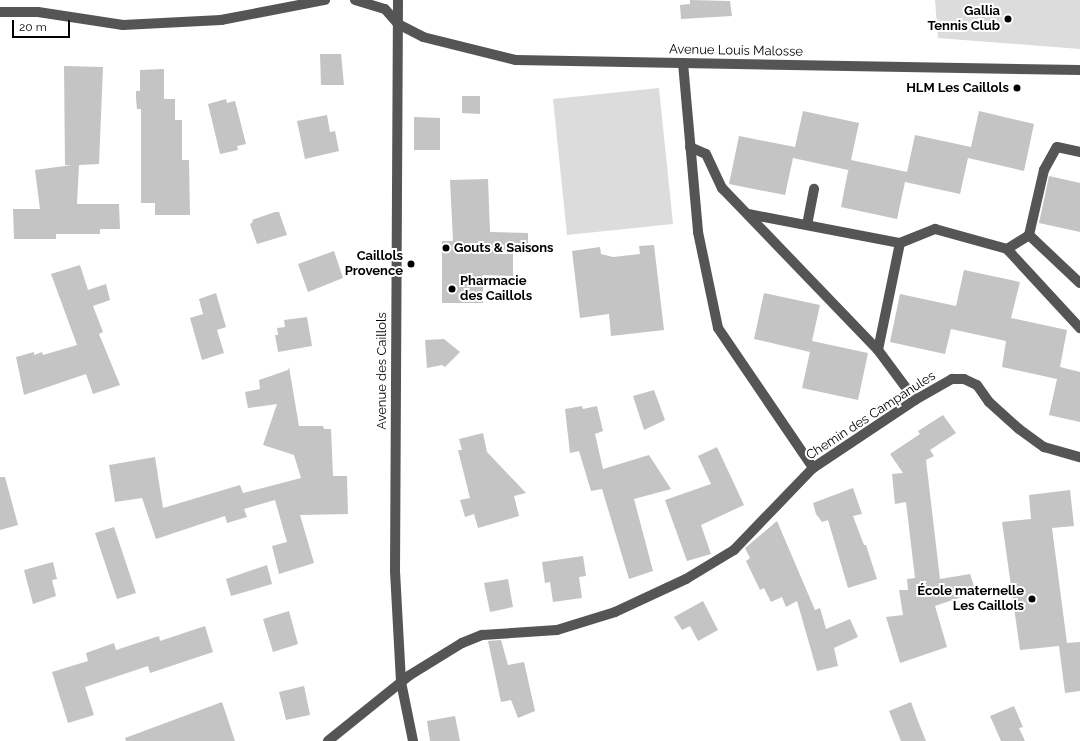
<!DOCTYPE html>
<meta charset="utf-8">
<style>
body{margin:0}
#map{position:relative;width:1080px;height:741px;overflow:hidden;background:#fff;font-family:Raleway,sans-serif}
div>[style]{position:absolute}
.green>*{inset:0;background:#dcdcdc}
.building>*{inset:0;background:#c4c4c4}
.minor>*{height:10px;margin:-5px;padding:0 5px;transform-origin:5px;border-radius:5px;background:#555}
.dots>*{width:11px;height:11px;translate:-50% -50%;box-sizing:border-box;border:2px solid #fff;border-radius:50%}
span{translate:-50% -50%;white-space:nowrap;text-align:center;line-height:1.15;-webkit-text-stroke:4px #fff;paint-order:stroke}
.poi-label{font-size:13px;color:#000;font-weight:700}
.right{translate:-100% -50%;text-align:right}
.left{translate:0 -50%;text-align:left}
.street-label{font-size:13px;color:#000}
.scale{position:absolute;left:12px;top:20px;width:58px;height:18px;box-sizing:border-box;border:2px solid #000;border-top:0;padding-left:5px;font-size:12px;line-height:14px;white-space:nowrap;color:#000;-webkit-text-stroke:3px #fff;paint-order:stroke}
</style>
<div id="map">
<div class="green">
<div style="clip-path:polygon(935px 0,1080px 0,1080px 49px,938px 38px)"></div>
<div style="clip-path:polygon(659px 88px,673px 224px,567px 235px,553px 99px)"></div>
</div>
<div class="building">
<div style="clip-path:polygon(690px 0,730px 1px,732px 16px,681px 19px,680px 5px,690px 4px)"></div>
<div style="clip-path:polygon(320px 54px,341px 54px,344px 85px,321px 85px)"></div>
<div style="clip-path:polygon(64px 66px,103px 67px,99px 164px,79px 165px,77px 204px,119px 204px,120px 229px,100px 229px,100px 234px,56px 234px,56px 239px,14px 239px,13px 209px,40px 209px,35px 170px,72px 165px,65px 165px)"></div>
<div style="clip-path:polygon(164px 69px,164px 99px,175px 99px,175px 120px,182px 120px,182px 160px,189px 160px,190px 215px,155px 215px,155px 203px,141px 203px,141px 109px,137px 109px,136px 99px,136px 91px,140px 91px,140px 70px)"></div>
<div style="clip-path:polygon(462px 96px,480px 96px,480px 114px,462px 113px)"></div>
<div style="clip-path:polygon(226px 99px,227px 103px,235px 101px,246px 144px,237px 146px,238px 150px,220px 154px,208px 104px)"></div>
<div style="clip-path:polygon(803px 111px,859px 123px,851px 160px,907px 172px,915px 135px,971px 147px,979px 111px,1034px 124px,1024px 171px,968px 158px,960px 194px,905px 182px,897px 219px,841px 207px,849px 166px,848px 170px,793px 158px,785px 195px,729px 184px,739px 136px,795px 147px)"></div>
<div style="clip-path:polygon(327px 115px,330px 132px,335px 131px,339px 151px,305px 159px,297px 121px)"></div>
<div style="clip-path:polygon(414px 117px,440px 118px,440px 150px,414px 150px)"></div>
<div style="clip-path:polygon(1049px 176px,1080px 183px,1080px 232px,1039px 223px)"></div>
<div style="clip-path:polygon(488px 179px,490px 232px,528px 233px,528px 250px,513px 249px,513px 276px,483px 275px,483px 303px,442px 303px,442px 241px,453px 241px,450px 180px)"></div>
<div style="clip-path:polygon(275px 212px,279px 212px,287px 235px,257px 244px,250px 224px,253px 222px,252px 220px)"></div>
<div style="clip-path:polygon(654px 245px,664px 330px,611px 336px,609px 314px,580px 318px,572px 251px,600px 247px,601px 254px,613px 257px,640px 254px,639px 246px)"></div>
<div style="clip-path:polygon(334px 251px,343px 278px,308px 292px,298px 264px)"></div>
<div style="clip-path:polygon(80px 265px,88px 290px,106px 284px,110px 300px,93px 306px,103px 332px,99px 334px,120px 385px,93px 394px,86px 374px,24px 395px,16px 357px,34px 352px,34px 355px,42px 352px,43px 355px,77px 345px,51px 274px)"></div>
<div style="clip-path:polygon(964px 270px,1020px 282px,1011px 318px,1067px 330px,1060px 367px,1080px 372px,1080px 422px,1049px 415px,1057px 379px,1002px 367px,1006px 341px,951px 329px,945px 354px,890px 342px,900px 294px,956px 306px)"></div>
<div style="clip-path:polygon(216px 293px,226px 327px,217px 330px,224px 353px,202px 360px,190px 318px,203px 314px,199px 299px)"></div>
<div style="clip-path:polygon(764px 293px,820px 305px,812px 341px,868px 353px,858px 400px,802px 388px,810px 352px,754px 339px)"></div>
<div style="clip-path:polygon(307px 317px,312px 346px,278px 352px,275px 335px,278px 335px,277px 328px,285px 327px,284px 320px)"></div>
<div style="clip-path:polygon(444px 339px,460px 352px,445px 367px,442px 365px,427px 368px,425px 340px)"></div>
<div style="clip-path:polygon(289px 367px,299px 426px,323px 426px,324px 429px,331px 429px,333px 476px,347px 476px,348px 514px,300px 515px,314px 563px,279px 574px,272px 546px,287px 542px,275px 500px,244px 509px,247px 517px,227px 523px,225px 516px,156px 539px,142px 498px,115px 502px,109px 465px,155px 457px,163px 508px,240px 485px,243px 493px,301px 478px,294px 455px,263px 445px,277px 404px,248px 408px,245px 392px,260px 389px,259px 380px,288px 370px)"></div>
<div style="clip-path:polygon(654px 390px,665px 420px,644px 430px,633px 396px)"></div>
<div style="clip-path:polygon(582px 406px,583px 409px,597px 406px,603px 431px,595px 434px,603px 469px,649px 455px,671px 489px,634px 499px,653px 571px,629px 579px,602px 489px,591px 491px,579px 451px,570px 453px,565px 409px)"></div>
<div style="clip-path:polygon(943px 415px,956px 433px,930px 450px,934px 456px,926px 460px,940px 579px,970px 574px,976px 592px,935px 606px,947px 647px,900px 663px,886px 617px,903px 615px,899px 590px,908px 590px,907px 579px,915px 578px,906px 502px,895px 504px,892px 474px,903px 473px,890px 454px,920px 434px,918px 431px)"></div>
<div style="clip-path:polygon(483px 433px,487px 452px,526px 493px,514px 496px,519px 516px,478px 528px,474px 514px,465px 517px,460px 500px,470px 498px,458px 450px,462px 450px,459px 439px)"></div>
<div style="clip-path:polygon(717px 447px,744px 505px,701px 525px,711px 554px,687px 561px,665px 500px,711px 484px,698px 456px)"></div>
<div style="clip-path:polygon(0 477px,5px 477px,18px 525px,0 530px)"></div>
<div style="clip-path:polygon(853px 488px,862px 514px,853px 516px,864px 545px,866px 545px,877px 579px,848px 588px,828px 520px,822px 522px,816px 514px,813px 503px)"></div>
<div style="clip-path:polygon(1070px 490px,1074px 526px,1052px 528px,1067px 643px,1080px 642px,1080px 691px,1065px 693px,1059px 646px,1020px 650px,1002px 522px,1031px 519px,1029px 495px)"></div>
<div style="clip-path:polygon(777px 521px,815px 610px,820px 608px,826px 629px,850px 619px,858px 637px,834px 648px,838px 666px,817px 671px,797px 601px,786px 607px,782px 597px,771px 602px,764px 588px,760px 590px,746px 561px,750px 558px,745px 548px)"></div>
<div style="clip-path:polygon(114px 527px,136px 593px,117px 599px,95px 533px)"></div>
<div style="clip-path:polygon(583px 556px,586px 576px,579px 577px,582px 598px,553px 602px,550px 582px,545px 583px,542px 562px)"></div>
<div style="clip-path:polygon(53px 562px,57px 579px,52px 580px,56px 596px,33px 604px,24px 570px)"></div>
<div style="clip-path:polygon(267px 565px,272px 584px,231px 596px,226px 579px)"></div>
<div style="clip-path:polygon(508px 579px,513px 607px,490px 612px,484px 583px)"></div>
<div style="clip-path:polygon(703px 601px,718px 630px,698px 641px,690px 626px,682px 630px,674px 617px)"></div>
<div style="clip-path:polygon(289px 611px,298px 644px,273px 652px,263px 619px)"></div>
<div style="clip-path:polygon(205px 626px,213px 652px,150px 673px,148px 666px,85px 687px,94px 715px,68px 723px,52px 672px,88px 661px,86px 653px,114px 643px,116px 650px,159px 636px,160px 641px)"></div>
<div style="clip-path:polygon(501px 640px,508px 665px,524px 662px,535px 711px,518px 718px,511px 700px,501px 702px,488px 641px)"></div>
<div style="clip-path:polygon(304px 686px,310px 715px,286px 720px,279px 692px)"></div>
<div style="clip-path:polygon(222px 702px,235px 741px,126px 741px,125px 738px)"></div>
<div style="clip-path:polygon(911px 702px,918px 721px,926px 741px,901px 741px,889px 711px)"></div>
<div style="clip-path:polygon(1014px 706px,1023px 727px,1019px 728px,1025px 741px,1001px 741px,990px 716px)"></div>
<div style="clip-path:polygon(455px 716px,460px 741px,430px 741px,427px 721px)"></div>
</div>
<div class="minor">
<div style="left:355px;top:0;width:31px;rotate:17deg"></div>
<div style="left:385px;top:9px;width:20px;rotate:49deg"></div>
<div style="left:398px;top:24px;width:28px;rotate:27deg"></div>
<div style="left:423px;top:37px;width:96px;rotate:13.9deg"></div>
<div style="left:516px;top:60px;width:564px;rotate:1.02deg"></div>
<div style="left:398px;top:0;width:571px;rotate:90.3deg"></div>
<div style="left:395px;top:571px;width:111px;rotate:86.9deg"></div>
<div style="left:401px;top:682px;width:60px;rotate:78.5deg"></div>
<div style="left:0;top:12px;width:38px"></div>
<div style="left:38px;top:12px;width:86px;rotate:8.7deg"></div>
<div style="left:123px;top:25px;width:98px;rotate:-2.9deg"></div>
<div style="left:221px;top:20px;width:106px;rotate:-10.9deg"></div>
<div style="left:683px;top:63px;width:170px;rotate:84.9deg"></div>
<div style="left:698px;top:232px;width:98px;rotate:78.2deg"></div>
<div style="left:718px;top:328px;width:169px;rotate:55.8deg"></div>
<div style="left:690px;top:147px;width:17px;rotate:24deg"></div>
<div style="left:706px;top:154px;width:38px;rotate:65deg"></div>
<div style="left:722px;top:188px;width:225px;rotate:46.1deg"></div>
<div style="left:878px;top:350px;width:62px;rotate:53.5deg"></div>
<div style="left:748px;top:214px;width:155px;rotate:10.8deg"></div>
<div style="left:900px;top:243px;width:38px;rotate:-22deg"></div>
<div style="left:935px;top:229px;width:75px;rotate:15.5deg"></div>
<div style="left:1007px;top:249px;width:26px;rotate:-32deg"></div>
<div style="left:1029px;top:235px;width:70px;rotate:43.3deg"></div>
<div style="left:807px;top:225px;width:37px;rotate:-79deg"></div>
<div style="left:1029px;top:235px;width:67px;rotate:-77deg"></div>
<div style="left:1044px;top:170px;width:26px;rotate:-61deg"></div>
<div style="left:1057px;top:147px;width:24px;rotate:12deg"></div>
<div style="left:1007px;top:249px;width:108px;rotate:47.3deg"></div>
<div style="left:878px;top:350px;width:109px;rotate:-78.4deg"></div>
<div style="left:328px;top:741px;width:105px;rotate:-38.8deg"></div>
<div style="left:410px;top:675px;width:61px;rotate:-31.6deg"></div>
<div style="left:462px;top:643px;width:22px;rotate:-22deg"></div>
<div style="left:482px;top:635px;width:75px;rotate:-3.8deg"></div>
<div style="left:557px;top:630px;width:61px;rotate:-17.2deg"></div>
<div style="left:615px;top:612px;width:78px;rotate:-24.9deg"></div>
<div style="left:686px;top:579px;width:56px;rotate:-31.1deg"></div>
<div style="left:734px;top:550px;width:114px;rotate:-46.1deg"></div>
<div style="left:813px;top:468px;width:123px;rotate:-33.7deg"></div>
<div style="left:915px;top:400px;width:43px;rotate:-29.6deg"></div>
<div style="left:952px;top:379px;width:12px"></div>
<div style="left:964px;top:379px;width:14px;rotate:25deg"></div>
<div style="left:977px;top:385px;width:21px;rotate:55deg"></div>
<div style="left:989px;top:402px;width:40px;rotate:42deg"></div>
<div style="left:1019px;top:429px;width:31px;rotate:36deg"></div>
<div style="left:1044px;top:447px;width:37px;rotate:16deg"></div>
</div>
<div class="dots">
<div style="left:1008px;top:19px;background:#000"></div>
<div style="left:1017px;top:88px;background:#000"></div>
<div style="left:446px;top:248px;background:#000"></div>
<div style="left:411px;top:264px;background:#000"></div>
<div style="left:452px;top:289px;background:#000"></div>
<div style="left:1032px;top:599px;background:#000"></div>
</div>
<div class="poi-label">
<span class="right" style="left:1000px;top:19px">Gallia<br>Tennis Club</span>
<span class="right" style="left:1009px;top:88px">HLM Les Caillols</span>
<span class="left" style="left:454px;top:248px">Gouts &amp; Saisons</span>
<span class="right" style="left:403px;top:264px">Caillols<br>Provence</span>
<span class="left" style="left:460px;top:289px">Pharmacie<br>des Caillols</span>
<span class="right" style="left:1024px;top:599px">École maternelle<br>Les Caillols</span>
</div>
<div class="street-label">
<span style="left:736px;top:51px;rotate:1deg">Avenue Louis Malosse</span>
<span style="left:382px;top:371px;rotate:-90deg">Avenue des Caillols</span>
<span style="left:871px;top:416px;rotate:-33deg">Chemin des Campanules</span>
</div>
<div class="scale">20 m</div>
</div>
